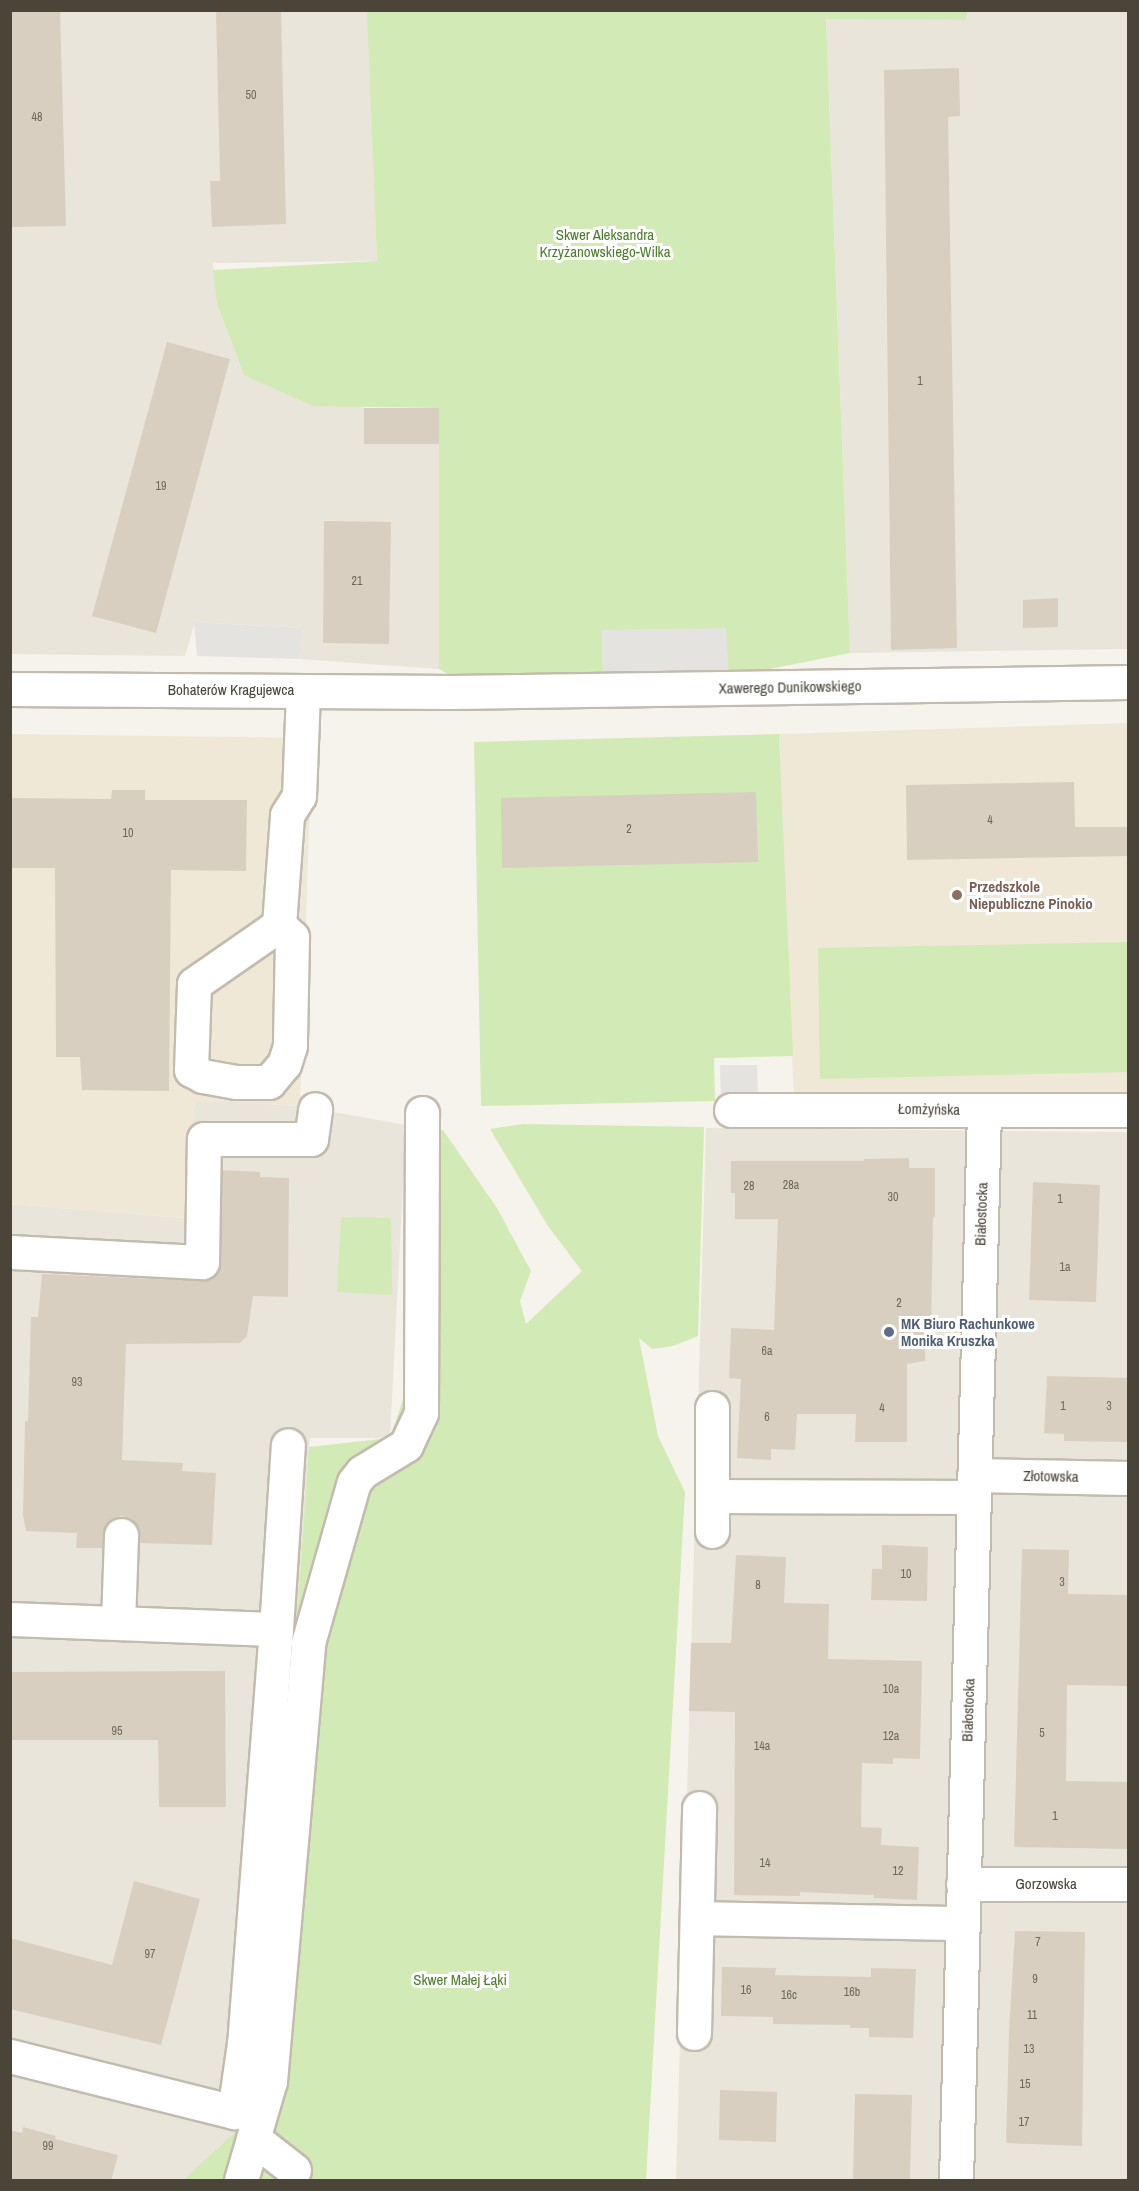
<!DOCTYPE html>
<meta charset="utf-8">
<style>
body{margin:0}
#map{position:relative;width:1139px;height:2191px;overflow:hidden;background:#f6f3ec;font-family:"Archivo Narrow",sans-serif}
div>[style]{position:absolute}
.residential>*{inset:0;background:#eae5da}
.education>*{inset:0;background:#efe8d6}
.green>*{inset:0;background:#d2eab5}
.parking>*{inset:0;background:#e5e3e0}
.building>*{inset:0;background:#d8cfc1}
.roads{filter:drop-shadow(2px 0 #c2bbae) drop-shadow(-2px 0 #c2bbae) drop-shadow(0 2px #c2bbae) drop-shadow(0 -2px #c2bbae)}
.minor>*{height:33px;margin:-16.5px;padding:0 16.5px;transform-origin:16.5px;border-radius:16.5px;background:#fff}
.dots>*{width:16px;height:16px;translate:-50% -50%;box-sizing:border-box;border:3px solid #fff;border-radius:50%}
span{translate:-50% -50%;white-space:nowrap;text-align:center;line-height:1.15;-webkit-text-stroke:6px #fff;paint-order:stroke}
.number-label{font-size:12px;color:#6e675b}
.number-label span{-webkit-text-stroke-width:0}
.park-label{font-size:15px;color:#4a7f2a}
.street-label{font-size:15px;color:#4b4439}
.education-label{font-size:15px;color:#785e54;font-weight:700}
.left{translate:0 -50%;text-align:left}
.service-label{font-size:15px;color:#4e5e75;font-weight:700}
.frame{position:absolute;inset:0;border:12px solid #4b4439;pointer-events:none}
</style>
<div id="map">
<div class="residential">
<div style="clip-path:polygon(11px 11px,368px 11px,377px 261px,213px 263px,217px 304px,244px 375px,364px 408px,439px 408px,439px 669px,300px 659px,303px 628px,195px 622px,185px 656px,11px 654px)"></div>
<div style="clip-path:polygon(968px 11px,1128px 11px,1128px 649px,850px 653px,826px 18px,966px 20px)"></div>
<div style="clip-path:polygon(195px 1100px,300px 1106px,406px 1125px,390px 1438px,310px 1438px,294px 1661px,249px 2119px,183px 2180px,11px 2180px,10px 1204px,184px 1218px)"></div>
<div style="clip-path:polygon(706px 1128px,1128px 1132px,1128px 2180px,676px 2180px)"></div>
</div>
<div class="education">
<div style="clip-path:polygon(1128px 723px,1128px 1094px,794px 1101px,779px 734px)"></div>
<div style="clip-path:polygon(10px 734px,312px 738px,300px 1106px,195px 1101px,184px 1218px,11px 1204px)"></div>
</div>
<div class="green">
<div style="clip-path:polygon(367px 11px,968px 11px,966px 20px,826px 19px,850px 653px,729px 677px,602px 630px,603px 680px,460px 681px,439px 669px,439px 408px,313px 406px,244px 375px,217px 304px,213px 270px,377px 261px)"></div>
<div style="clip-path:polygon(779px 734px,793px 1056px,714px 1058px,715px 1101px,481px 1106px,474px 742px)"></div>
<div style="clip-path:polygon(1128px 942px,1128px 1072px,820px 1079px,818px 948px)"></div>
<div style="clip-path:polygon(523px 1124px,704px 1127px,698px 1336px,673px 1346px,652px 1349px,639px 1338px,658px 1436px,685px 1492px,646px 2180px,183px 2180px,249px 2119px,294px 1661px,309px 1447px,390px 1438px,435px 1304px,411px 1131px,443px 1130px,497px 1208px,531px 1271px,520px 1301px,526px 1324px,582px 1271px,548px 1226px,490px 1129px)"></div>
<div style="clip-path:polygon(341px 1217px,391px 1218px,392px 1295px,337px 1292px)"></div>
</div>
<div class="parking">
<div style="clip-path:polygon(194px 622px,303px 628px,300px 659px,197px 656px)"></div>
<div style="clip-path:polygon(726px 628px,729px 677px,603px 680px,602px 630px)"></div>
<div style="clip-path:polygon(720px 1065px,757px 1065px,758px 1100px,721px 1100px)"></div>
</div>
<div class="building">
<div style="clip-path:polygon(10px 10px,60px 10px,66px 226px,10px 227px)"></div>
<div style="clip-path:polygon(216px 10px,281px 10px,286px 224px,212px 227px,210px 181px,220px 181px)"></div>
<div style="clip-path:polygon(959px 68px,960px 116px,948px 117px,957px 648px,891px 650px,884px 70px)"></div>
<div style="clip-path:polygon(167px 342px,230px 359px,156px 633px,92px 616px)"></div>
<div style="clip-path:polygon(364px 408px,439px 408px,439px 444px,364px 444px)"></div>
<div style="clip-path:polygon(324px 521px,391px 522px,389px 644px,323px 643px)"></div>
<div style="clip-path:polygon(1058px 598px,1058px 627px,1023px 628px,1023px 600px)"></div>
<div style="clip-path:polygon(1074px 782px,1075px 827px,1128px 827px,1128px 856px,907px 860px,906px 785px)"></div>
<div style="clip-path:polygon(112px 790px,145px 790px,145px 800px,247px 800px,246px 871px,171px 870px,169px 1091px,82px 1090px,80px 1057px,56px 1057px,55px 868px,10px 868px,10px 798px,111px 799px)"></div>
<div style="clip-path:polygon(756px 792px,758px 862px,502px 868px,501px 798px)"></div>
<div style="clip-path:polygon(909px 1158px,909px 1168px,935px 1168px,935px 1217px,933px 1217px,931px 1333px,925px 1333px,925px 1361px,907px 1364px,907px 1442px,855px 1442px,856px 1414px,797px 1414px,795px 1450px,771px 1449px,771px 1460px,737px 1458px,741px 1379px,729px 1378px,731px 1328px,774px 1330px,778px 1219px,735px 1219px,735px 1193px,731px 1193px,731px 1161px,864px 1161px,864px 1159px)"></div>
<div style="clip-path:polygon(222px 1170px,260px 1172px,260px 1177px,289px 1178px,288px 1297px,253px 1296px,247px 1336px,240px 1343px,126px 1344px,122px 1460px,183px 1463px,182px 1471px,216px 1473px,212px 1545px,139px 1543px,137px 1526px,130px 1519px,122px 1516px,113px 1518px,105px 1525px,102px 1548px,76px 1548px,77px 1533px,26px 1531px,23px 1515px,25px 1421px,28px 1421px,31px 1317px,38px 1317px,42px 1274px,201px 1281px,211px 1278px,218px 1271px,221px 1262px)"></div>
<div style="clip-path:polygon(1033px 1182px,1100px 1185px,1096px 1302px,1029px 1300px)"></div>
<div style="clip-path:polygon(1047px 1376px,1128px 1378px,1128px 1442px,1064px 1441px,1064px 1434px,1044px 1433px)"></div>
<div style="clip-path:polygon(882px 1545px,928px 1547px,927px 1601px,871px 1600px,872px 1569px,882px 1569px)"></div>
<div style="clip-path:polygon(1022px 1549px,1069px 1550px,1068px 1594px,1128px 1595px,1128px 1686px,1067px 1685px,1066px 1781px,1128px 1782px,1128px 1849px,1014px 1847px)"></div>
<div style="clip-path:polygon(736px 1555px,786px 1557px,784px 1603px,829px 1604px,828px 1659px,922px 1661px,920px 1759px,893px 1758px,893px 1764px,862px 1763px,861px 1827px,882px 1828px,881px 1845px,919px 1847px,917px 1900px,874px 1898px,874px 1895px,800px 1892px,800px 1896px,734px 1895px,735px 1712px,689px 1711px,691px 1643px,731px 1643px)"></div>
<div style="clip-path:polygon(225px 1671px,226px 1807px,159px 1807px,158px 1740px,10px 1740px,10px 1672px)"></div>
<div style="clip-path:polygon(134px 1881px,200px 1899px,161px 2045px,10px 2009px,10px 1938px,112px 1965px)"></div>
<div style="clip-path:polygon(1015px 1931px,1085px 1932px,1082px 2146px,1006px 2143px,1009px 2032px)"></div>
<div style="clip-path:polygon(722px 1967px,776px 1968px,775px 1975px,871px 1977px,871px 1968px,916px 1969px,913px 2038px,869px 2037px,869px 2028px,850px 2028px,850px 2025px,773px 2024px,773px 2017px,721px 2016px)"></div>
<div style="clip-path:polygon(720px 2090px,777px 2092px,776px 2142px,719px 2140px)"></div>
<div style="clip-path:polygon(855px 2094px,912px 2095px,910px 2181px,853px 2181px)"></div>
<div style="clip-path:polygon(23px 2127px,56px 2136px,55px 2139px,118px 2155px,111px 2181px,10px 2181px,10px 2130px,22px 2133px)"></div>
</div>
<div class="roads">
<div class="minor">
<div style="left:10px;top:689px;width:442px;rotate:0.4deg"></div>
<div style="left:452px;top:692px;width:676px;rotate:-0.85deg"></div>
<div style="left:279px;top:925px;width:18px;rotate:43deg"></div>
<div style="left:292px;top:937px;width:109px;rotate:91.1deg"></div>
<div style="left:290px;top:1046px;width:19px;rotate:108deg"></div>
<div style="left:284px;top:1064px;width:23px;rotate:130deg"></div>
<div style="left:269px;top:1082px;width:33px;rotate:180deg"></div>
<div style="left:236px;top:1082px;width:34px;rotate:-170deg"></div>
<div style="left:203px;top:1076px;width:13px;rotate:-153deg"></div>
<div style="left:191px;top:1070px;width:86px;rotate:-88deg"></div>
<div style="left:194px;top:984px;width:103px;rotate:-34.8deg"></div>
<div style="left:279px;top:925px;width:110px;rotate:-85.8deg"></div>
<div style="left:287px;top:815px;width:22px;rotate:-58deg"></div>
<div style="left:299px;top:796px;width:105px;rotate:-87.8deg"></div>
<div style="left:731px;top:1110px;width:397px"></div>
<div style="left:10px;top:1252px;width:192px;rotate:3deg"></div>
<div style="left:202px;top:1262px;width:123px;rotate:-89.1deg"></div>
<div style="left:204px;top:1139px;width:107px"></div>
<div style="left:311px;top:1139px;width:30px;rotate:-82deg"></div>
<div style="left:712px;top:1408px;width:123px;rotate:90deg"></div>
<div style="left:974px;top:1475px;width:154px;rotate:1.1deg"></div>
<div style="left:712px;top:1496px;width:261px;rotate:0.2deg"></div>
<div style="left:10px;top:1619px;width:266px;rotate:2.2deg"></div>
<div style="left:276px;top:1629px;width:415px;rotate:94.4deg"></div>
<div style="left:244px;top:2043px;width:70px;rotate:98.2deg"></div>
<div style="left:234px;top:2112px;width:231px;rotate:-166deg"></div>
<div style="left:118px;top:1623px;width:88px;rotate:-88deg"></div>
<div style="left:276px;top:1629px;width:184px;rotate:-86.3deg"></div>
<div style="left:963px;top:1884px;width:165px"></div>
<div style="left:697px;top:1918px;width:265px;rotate:1.1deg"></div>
<div style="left:694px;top:2033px;width:225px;rotate:-88.7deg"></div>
<div style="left:253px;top:2138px;width:52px;rotate:38deg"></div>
<div style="left:241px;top:2180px;width:103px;rotate:-73.7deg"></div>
<div style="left:270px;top:2081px;width:440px;rotate:-85deg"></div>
<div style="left:308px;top:1643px;width:167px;rotate:-74.1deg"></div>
<div style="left:354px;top:1482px;width:13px;rotate:-51deg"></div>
<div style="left:362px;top:1472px;width:52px;rotate:-31.5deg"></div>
<div style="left:406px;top:1445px;width:35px;rotate:-65deg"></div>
<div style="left:421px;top:1413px;width:300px;rotate:-89.8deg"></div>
<div style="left:956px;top:2180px;width:1070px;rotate:-88.5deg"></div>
</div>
</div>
<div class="dots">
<div style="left:957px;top:895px;background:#8d6e63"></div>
<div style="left:889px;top:1332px;background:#5c6f8a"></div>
</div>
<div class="number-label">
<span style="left:251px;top:96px">50</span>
<span style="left:37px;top:118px">48</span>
<span style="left:920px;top:382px">1</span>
<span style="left:161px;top:487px">19</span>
<span style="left:357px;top:582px">21</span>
<span style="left:990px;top:821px">4</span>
<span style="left:629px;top:830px">2</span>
<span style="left:128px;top:834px">10</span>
<span style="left:791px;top:1186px">28a</span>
<span style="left:749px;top:1187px">28</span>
<span style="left:893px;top:1198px">30</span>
<span style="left:1060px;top:1200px">1</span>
<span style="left:1065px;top:1268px">1a</span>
<span style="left:899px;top:1304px">2</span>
<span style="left:767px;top:1352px">6a</span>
<span style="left:77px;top:1383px">93</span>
<span style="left:1063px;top:1407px">1</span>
<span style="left:1109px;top:1407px">3</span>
<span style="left:882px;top:1409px">4</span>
<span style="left:767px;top:1418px">6</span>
<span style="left:906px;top:1575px">10</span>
<span style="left:1062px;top:1583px">3</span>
<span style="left:758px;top:1586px">8</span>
<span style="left:891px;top:1690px">10a</span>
<span style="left:117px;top:1732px">95</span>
<span style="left:1042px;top:1734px">5</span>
<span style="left:891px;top:1737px">12a</span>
<span style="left:762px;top:1747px">14a</span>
<span style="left:1055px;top:1817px">1</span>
<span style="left:765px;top:1864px">14</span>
<span style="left:898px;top:1872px">12</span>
<span style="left:1038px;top:1943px">7</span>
<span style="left:150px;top:1955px">97</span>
<span style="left:1035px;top:1980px">9</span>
<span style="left:746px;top:1991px">16</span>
<span style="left:852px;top:1993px">16b</span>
<span style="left:789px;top:1996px">16c</span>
<span style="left:1032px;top:2016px">11</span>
<span style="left:1029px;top:2050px">13</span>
<span style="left:1025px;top:2085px">15</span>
<span style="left:1024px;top:2123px">17</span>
<span style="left:48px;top:2147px">99</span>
</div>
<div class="park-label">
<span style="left:605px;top:243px">Skwer Aleksandra<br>Krzyżanowskiego-Wilka</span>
<span style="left:460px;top:1980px">Skwer Małej Łąki</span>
</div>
<div class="street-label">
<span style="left:790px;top:687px;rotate:-1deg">Xawerego Dunikowskiego</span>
<span style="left:231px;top:690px">Bohaterów Kragujewca</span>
<span style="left:929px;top:1109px;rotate:1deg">Łomżyńska</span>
<span style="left:981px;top:1214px;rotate:-88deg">Białostocka</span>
<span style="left:1051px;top:1476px;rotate:1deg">Złotowska</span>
<span style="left:968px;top:1710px;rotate:-88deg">Białostocka</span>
<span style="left:1046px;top:1884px">Gorzowska</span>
</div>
<div class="education-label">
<span class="left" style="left:969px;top:895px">Przedszkole<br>Niepubliczne Pinokio</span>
</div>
<div class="service-label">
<span class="left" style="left:901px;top:1332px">MK Biuro Rachunkowe<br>Monika Kruszka</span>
</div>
<div class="frame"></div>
</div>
